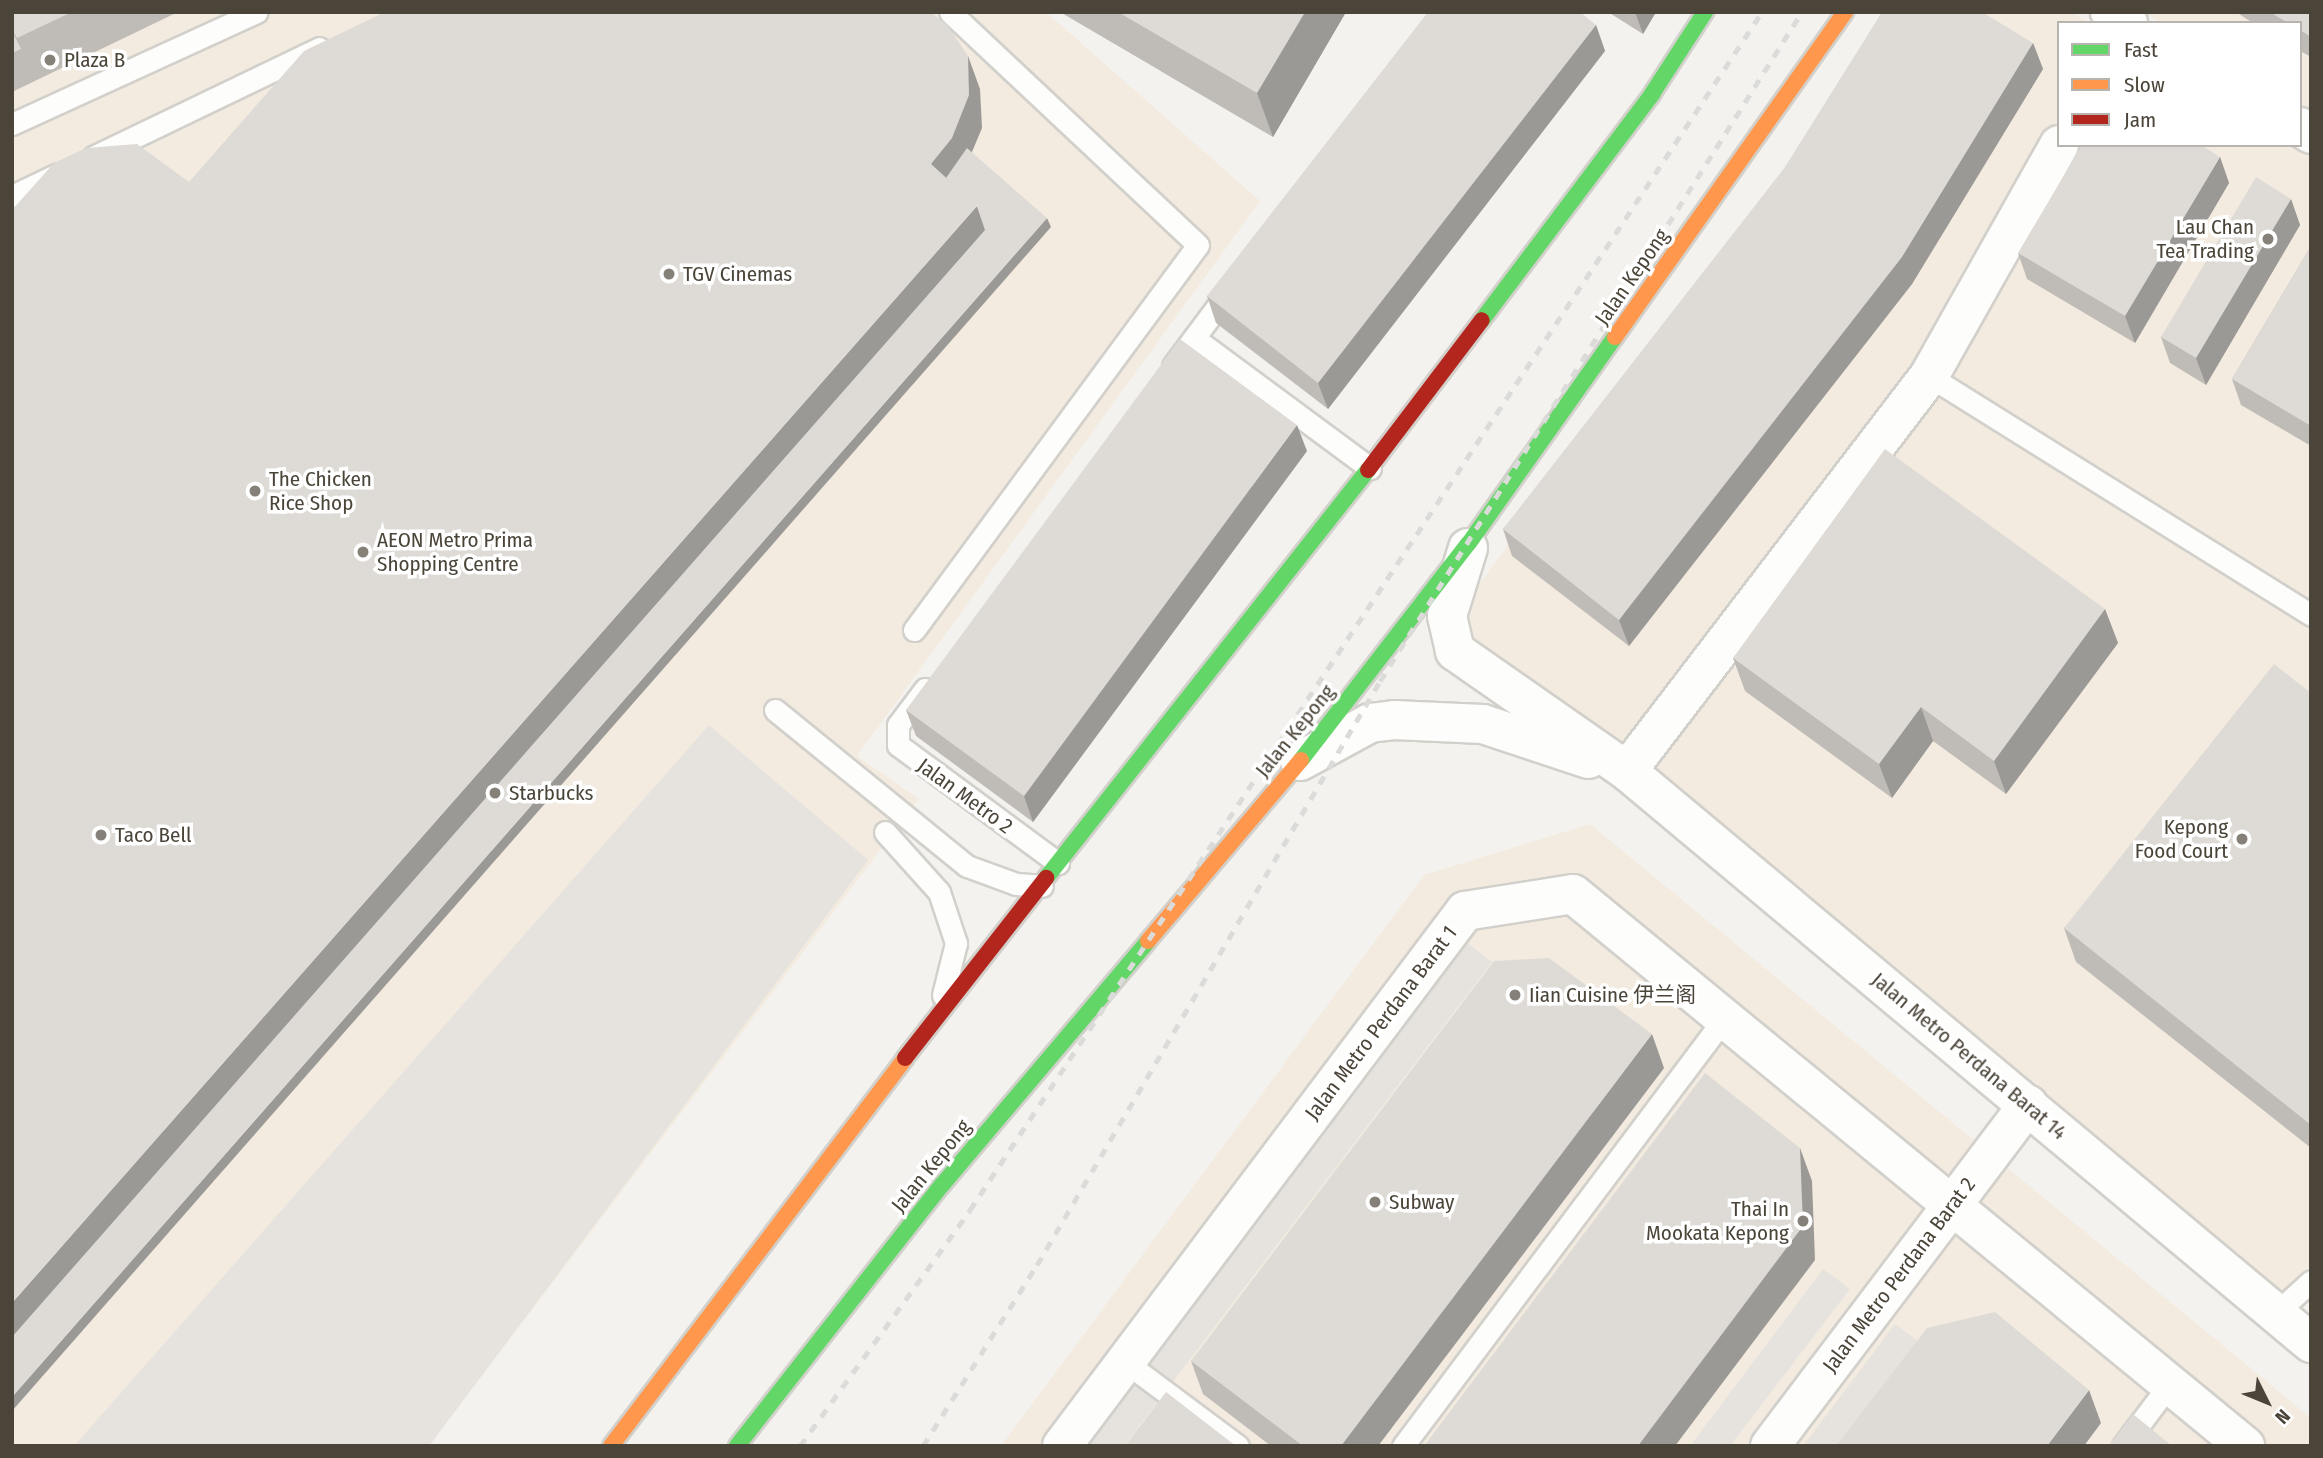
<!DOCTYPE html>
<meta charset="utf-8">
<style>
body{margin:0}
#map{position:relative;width:2323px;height:1458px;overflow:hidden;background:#f4f2ee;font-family:"Fira Sans Condensed","Noto Sans SC",sans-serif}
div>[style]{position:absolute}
.commercial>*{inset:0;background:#f3ebdf}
.parking>*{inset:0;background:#e6e3df}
.roads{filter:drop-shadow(2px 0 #d2d0cb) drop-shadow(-2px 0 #d2d0cb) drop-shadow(0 2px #d2d0cb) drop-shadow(0 -2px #d2d0cb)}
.lane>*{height:21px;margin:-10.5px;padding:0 10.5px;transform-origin:10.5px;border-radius:10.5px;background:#fdfdfc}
.street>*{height:38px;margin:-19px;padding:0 19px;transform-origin:19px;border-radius:19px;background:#fdfdfc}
.fast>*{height:16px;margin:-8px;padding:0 8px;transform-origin:8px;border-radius:8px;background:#63d668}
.slow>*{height:16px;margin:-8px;padding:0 8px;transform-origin:8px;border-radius:8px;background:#ff974d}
.jam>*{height:16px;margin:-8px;padding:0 8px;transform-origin:8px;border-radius:8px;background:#b3261e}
.rail>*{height:5px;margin-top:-2.5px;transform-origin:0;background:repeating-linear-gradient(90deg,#dbdbda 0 9px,transparent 0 18px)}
.wall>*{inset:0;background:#bfbcb8}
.shaded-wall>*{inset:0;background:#9b9996}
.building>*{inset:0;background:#dedbd6}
.dots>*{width:19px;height:19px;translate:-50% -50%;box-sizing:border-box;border:4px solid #fff;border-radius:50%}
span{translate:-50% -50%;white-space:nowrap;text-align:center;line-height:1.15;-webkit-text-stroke:7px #fff;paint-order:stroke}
.poi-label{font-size:21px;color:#4b4439}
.left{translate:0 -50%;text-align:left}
.right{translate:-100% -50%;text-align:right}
.street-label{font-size:21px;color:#4b4439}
.frame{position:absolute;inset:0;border:14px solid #4b4439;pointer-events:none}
.legend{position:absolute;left:2057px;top:21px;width:245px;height:126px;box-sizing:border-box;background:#fff;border:2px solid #b7b4b0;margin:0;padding:9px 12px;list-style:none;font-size:21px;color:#4b4439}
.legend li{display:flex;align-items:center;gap:14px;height:35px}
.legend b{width:35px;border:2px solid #b7b4b0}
.north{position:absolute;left:2232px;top:1367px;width:70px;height:70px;-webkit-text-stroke:5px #fff;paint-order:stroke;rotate:133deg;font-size:19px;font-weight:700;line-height:28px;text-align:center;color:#4b4439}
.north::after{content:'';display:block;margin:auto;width:24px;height:32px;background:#4b4439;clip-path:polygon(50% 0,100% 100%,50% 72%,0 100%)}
</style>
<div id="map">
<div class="commercial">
<div style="clip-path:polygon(12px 12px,1046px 12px,1260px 201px,857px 756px,919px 799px,429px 1446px,12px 1446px)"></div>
<div style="clip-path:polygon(1889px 12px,2070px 12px,2090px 23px,2059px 23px,2059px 145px,2298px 145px,2311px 153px,2311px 1265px,2280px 1293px,1626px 746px,1465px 634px,1474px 591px,1804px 150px)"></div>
<div style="clip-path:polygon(2144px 12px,2311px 12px,2311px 112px,2300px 106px,2300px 23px,2161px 23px)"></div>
<div style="clip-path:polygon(1590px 824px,2311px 1418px,2311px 1446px,1001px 1446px,1424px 875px)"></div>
</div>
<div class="parking">
<div style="clip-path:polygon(709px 725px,868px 860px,429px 1446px,74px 1446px)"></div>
<div style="clip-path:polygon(1465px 941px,1492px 962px,1124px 1446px,1083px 1446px)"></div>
<div style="clip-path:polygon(1823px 1269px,1850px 1289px,1730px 1446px,1690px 1446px)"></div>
<div style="clip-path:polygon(1895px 1324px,1922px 1344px,1844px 1446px,1803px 1446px)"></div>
</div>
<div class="roads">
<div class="lane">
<div style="left:12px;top:124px;width:269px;rotate:-24.6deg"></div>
<div style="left:93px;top:157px;width:251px;rotate:-25.7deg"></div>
<div style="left:12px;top:196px;width:51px;rotate:-25.6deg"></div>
<div style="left:1194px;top:338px;width:219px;rotate:36.5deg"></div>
<div style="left:1173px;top:366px;width:94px;rotate:-53.3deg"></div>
<div style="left:1929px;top:376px;width:451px;rotate:32deg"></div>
<div style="left:914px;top:630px;width:478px;rotate:-53.6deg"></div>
<div style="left:1198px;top:245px;width:340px;rotate:-136.8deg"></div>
<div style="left:925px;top:689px;width:45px;rotate:126.9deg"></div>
<div style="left:898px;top:725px;width:20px;rotate:90deg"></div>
<div style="left:898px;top:745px;width:199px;rotate:36.4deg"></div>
<div style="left:775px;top:710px;width:247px;rotate:39.1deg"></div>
<div style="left:967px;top:866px;width:52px;rotate:20.2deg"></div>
<div style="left:1016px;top:884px;width:26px;rotate:4deg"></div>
<div style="left:885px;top:832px;width:81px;rotate:48deg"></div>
<div style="left:939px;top:892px;width:54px;rotate:71.6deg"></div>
<div style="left:956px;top:943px;width:54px;rotate:104deg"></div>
<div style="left:2276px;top:1313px;width:47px;rotate:-42.4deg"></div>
<div style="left:1124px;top:1361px;width:142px;rotate:36.7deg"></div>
<div style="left:1403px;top:1446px;width:533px;rotate:-53.09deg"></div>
<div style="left:2123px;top:1446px;width:76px;rotate:-53deg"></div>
</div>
<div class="street">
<div style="left:2110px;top:12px;width:21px;rotate:31deg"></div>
<div style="left:2300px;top:127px;width:13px;rotate:32deg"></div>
<div style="left:1468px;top:548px;width:71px;rotate:107.2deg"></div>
<div style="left:1447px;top:616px;width:36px;rotate:77deg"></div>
<div style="left:1455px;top:651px;width:210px;rotate:34.9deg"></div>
<div style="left:1627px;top:771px;width:892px;rotate:39.9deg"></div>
<div style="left:1300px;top:761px;width:80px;rotate:-28.5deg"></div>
<div style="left:1370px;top:723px;width:24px;rotate:-7deg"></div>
<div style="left:1394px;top:720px;width:89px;rotate:2.6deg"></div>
<div style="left:1483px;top:724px;width:111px;rotate:18.4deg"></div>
<div style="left:1627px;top:771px;width:497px;rotate:-52.6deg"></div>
<div style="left:1929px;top:376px;width:265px;rotate:-60.6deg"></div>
<div style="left:1062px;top:1446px;width:670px;rotate:-53.01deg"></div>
<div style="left:1465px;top:911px;width:109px;rotate:-8.9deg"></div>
<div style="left:1573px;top:894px;width:870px;rotate:39.4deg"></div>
<div style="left:1770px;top:1446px;width:428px;rotate:-52.9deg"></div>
</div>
<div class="fast">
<div style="left:1482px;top:320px;width:283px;rotate:-53deg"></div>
<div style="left:1652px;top:94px;width:98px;rotate:-57.1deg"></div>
<div style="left:1301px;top:760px;width:274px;rotate:-52.3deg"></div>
<div style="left:1469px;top:543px;width:252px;rotate:-54.7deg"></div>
<div style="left:1046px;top:878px;width:520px;rotate:-51.72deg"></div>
<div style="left:737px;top:1446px;width:332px;rotate:-51.9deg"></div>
<div style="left:942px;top:1185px;width:319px;rotate:-49.8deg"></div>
</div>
<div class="slow">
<div style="left:1615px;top:337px;width:398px;rotate:-54.7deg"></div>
<div style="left:1148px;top:941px;width:237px;rotate:-49.8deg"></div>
<div style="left:611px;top:1446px;width:487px;rotate:-52.8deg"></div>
</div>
<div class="jam">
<div style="left:1368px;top:470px;width:188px;rotate:-52.8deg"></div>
<div style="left:905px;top:1058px;width:229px;rotate:-51.9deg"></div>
</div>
</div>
<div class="rail">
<div style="left:800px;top:1446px;width:291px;rotate:-54.2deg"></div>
<div style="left:970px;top:1210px;width:1436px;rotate:-56.53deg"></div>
<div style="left:923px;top:1446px;width:214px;rotate:-57.8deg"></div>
<div style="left:1037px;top:1265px;width:677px;rotate:-59.57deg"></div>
<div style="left:1380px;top:681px;width:791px;rotate:-57.76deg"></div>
</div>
<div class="wall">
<div style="clip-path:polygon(12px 12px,178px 12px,12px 92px)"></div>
<div style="clip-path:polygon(1060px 12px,1346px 12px,1273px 137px)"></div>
<div style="clip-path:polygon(1608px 12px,1656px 12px,1643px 34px)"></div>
<div style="clip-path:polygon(2236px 12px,2311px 12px,2311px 57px,2300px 51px,2300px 23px,2253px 23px)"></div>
<div style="clip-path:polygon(1596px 25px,1605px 51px,1328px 409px,1216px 323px,1207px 296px)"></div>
<div style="clip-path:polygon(2033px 43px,2043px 69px,1912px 284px,1629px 646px,1512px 556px,1503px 529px)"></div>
<div style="clip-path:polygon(2220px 157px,2229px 183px,2135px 343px,2027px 279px,2018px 253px)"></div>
<div style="clip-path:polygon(2291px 199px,2300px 225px,2206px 385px,2170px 363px,2161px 337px)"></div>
<div style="clip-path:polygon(2311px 246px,2311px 446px,2241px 405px,2232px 379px)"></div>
<div style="clip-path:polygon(1307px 451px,1033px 822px,916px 736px,906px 710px)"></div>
<div style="clip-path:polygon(2105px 609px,2118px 643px,2006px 794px,1933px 741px,1892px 798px,1745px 691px,1733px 658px)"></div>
<div style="clip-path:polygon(2311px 693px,2311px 1148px,2076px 962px,2064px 928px)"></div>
<div style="clip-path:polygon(1664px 1068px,1378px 1446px,1271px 1446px,1203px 1394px,1191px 1361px)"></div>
</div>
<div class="shaded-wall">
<div style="clip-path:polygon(1305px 12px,1346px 12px,1273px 137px,1257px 93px)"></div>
<div style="clip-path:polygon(1635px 12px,1656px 12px,1643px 34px)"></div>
<div style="clip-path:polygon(1596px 25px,1605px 51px,1328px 409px,1318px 383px)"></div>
<div style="clip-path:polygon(2033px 43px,2043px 69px,1912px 284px,1629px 646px,1619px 620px)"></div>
<div style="clip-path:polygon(968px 56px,980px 89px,982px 128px,964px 171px,946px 194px,931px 164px)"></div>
<div style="clip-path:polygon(2220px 157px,2229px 183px,2135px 343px,2125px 316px)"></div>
<div style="clip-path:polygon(2291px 199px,2300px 225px,2206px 385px,2196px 358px)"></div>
<div style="clip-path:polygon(977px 206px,989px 240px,12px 1350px,12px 1303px)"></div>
<div style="clip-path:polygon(1047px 218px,1051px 227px,12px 1411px,12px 1397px)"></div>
<div style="clip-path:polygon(1297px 425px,1307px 451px,1033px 822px,1024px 796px)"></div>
<div style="clip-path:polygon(2105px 609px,2118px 643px,2006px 794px,1994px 761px)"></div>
<div style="clip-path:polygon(1921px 707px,1933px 741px,1892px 798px,1879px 764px)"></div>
<div style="clip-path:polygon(1652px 1034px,1664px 1068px,1378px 1446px,1341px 1446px)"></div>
<div style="clip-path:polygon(1800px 1148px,1812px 1181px,1815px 1260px,1675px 1446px,1638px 1446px)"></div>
<div style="clip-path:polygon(2089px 1390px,2101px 1423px,2084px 1446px,2047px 1446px)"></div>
</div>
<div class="building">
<div style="clip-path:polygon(12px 12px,72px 12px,17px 38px,12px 29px)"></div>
<div style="clip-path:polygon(385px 12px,931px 12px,948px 26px,968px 56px,969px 95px,952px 138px,931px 164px,977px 206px,12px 1303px,12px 210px,54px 163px,86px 148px,137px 144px,189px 182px,304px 51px)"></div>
<div style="clip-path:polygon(1118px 12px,1305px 12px,1257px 93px)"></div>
<div style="clip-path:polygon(1428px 12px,1580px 12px,1596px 25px,1318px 383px,1207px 296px)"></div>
<div style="clip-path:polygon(1882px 12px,1982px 12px,2033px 43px,1902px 257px,1619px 620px,1503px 529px,1785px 167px)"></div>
<div style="clip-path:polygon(2270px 12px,2311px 12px,2311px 37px,2300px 30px,2300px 23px,2288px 23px)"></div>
<div style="clip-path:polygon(12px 31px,21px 49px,12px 53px)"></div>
<div style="clip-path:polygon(2082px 145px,2201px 145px,2220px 157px,2125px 316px,2018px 253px)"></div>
<div style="clip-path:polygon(967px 148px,1047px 218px,12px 1397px,12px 1337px,985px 230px,977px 206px,946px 178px)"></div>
<div style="clip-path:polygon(2256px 177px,2291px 199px,2196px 358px,2161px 337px)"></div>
<div style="clip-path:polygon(2311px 246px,2311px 426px,2232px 379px)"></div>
<div style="clip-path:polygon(1180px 339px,1297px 425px,1024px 796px,906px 710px)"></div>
<div style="clip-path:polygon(1885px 449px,2105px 609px,1994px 761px,1921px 707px,1879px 764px,1733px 658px)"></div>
<div style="clip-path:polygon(2274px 664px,2311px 693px,2311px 1125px,2064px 928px)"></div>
<div style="clip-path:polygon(1549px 958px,1652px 1034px,1341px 1446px,1303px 1446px,1191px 1361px,1494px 961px)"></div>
<div style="clip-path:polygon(1705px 1073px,1800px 1148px,1803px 1226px,1638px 1446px,1424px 1446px)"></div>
<div style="clip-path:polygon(1995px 1312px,2089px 1390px,2047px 1446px,1836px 1446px,1927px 1328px)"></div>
<div style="clip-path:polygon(1166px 1392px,1236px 1446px,1125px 1446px)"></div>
<div style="clip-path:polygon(2133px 1414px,2172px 1446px,2109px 1446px)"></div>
</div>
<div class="dots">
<div style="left:50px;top:60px;background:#868178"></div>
<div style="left:2268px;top:239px;background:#868178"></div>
<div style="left:669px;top:274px;background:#868178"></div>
<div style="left:255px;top:491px;background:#868178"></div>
<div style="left:363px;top:552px;background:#868178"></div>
<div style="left:495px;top:793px;background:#868178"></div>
<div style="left:101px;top:835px;background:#868178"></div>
<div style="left:2242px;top:839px;background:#868178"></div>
<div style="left:1515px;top:995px;background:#868178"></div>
<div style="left:1375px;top:1202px;background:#868178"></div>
<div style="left:1803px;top:1221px;background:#868178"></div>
</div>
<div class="poi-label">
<span class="left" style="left:64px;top:60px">Plaza B</span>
<span class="right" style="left:2254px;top:239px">Lau Chan<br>Tea Trading</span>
<span class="left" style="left:683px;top:274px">TGV Cinemas</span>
<span class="left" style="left:269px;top:491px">The Chicken<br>Rice Shop</span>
<span class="left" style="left:377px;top:552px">AEON Metro Prima<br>Shopping Centre</span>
<span class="left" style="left:509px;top:793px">Starbucks</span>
<span class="right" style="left:2228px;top:839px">Kepong<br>Food Court</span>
<span class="left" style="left:115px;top:835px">Taco Bell</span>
<span class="left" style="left:1529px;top:995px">Iian Cuisine 伊兰阁</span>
<span class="left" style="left:1389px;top:1202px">Subway</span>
<span class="right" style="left:1789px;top:1221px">Thai In<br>Mookata Kepong</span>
</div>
<div class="street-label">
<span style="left:1632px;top:277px;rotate:-55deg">Jalan Kepong</span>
<span style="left:1295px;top:731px;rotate:-51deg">Jalan Kepong</span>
<span style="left:965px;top:796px;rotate:36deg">Jalan Metro 2</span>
<span style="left:1381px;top:1023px;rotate:-53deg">Jalan Metro Perdana Barat 1</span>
<span style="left:1969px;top:1056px;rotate:40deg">Jalan Metro Perdana Barat 14</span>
<span style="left:931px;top:1166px;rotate:-51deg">Jalan Kepong</span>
<span style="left:1899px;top:1275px;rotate:-53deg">Jalan Metro Perdana Barat 2</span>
</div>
<div class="frame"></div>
<ul class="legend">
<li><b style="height:9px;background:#63d668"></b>Fast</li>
<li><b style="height:9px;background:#ff974d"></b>Slow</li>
<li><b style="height:9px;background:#b3261e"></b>Jam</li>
</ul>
<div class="north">N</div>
</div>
